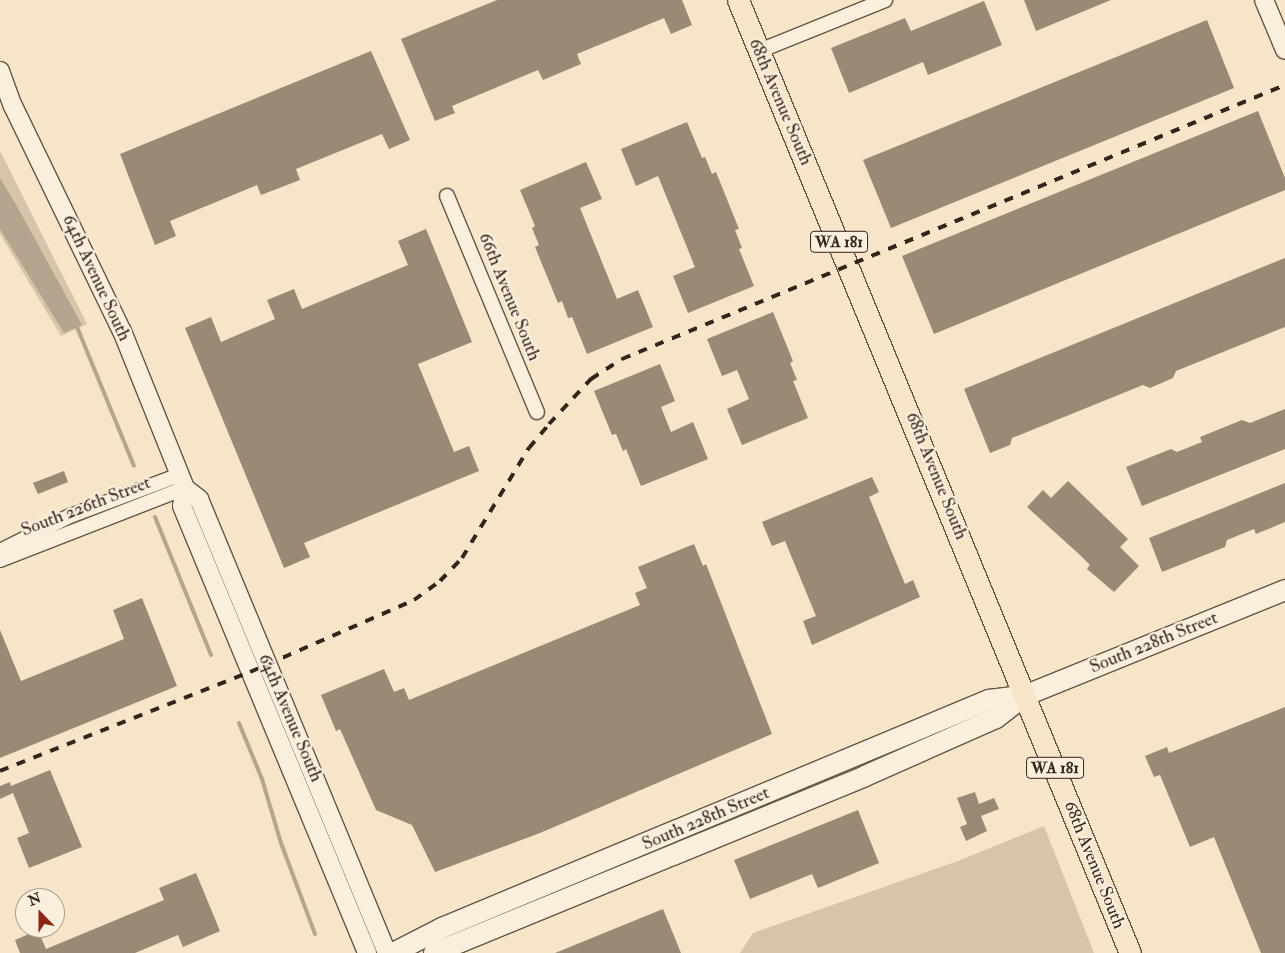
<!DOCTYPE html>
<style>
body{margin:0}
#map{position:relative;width:1285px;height:953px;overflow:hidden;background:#f7e5c9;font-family:"IM FELL Double Pica",serif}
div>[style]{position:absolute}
.green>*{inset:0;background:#d6c4ab}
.water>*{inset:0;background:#b5a48e}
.stream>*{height:4px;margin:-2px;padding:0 2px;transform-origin:2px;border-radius:2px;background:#b5a48e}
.building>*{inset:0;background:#998975}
.roads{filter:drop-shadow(1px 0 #655546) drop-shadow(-1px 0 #655546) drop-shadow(0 1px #655546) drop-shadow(0 -1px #655546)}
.minor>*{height:14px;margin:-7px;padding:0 7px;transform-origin:7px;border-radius:7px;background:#faeedc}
.tertiary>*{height:18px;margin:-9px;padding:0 9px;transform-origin:9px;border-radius:9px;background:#faeedc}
.secondary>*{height:20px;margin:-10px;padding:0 10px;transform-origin:10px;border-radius:10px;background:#faeedc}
.primary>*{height:21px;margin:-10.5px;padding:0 10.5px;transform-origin:10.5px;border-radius:10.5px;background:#f7e5c9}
.rail>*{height:4px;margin-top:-2px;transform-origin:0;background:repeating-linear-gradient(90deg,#34251a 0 9px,transparent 0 18px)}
span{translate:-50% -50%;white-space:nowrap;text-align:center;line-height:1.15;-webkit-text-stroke:4.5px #faeedc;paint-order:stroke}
.shield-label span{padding:1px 4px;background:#faeedc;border:1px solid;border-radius:4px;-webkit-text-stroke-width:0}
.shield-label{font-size:16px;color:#34251a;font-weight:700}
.street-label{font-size:18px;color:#34251a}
.north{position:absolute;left:15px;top:888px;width:50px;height:50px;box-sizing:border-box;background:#faeedc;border:1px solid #ab9e8e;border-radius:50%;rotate:338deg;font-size:14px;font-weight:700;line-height:20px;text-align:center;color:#34251a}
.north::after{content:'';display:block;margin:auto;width:18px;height:22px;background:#8f2418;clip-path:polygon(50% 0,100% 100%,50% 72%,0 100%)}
</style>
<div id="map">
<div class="green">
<div style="clip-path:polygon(0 151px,87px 324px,61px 336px,0 234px)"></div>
<div style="clip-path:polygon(1044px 826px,1094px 953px,740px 953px,753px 933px,958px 861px)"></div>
</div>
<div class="water">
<div style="clip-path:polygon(0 178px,18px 208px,82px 325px,64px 333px,0 229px)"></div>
</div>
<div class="stream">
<div style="left:77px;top:327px;width:150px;rotate:67.7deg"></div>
<div style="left:155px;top:517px;width:149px;rotate:67.9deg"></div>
<div style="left:239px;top:723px;width:61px;rotate:67.7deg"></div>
<div style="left:262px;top:779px;width:67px;rotate:73.5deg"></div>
<div style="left:281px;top:843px;width:97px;rotate:69.5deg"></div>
</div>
<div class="building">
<div style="clip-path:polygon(497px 0,682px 0,692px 25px,671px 34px,664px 18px,577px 54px,581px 64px,543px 80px,538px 70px,452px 106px,455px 113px,435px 121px,401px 39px)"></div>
<div style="clip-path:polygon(1024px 0,1111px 0,1036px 31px)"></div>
<div style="clip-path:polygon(984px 1px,1002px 45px,928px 75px,923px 62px,849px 93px,831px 48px,905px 18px,911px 31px)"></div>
<div style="clip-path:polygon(1207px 20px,1234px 88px,891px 228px,863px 160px)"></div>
<div style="clip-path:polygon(371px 51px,410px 140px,389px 149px,382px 134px,296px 169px,300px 180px,261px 195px,257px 185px,170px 221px,176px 236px,155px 245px,120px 154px)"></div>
<div style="clip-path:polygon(1258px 111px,1285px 178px,1285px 190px,934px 334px,902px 256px)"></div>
<div style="clip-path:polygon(687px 122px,702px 158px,705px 157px,712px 174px,716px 172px,739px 229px,735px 230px,742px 248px,739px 249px,754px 286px,688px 313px,673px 276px,695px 267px,658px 176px,636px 186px,621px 149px)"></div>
<div style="clip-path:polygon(586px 162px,602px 199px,580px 208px,617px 299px,638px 290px,653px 327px,587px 354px,572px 317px,568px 318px,562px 301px,558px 303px,535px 247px,539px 245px,532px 228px,535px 226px,520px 190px)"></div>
<div style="clip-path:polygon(426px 229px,472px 342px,418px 364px,454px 452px,469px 446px,479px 471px,304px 543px,310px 557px,284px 568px,185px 328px,211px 317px,221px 342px,275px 319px,267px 300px,294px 289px,302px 309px,408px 265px,398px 241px)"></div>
<div style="clip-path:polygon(1285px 258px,1285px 327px,1176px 371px,1173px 378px,1150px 388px,1143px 385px,1012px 438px,1010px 445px,990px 453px,964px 389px)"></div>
<div style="clip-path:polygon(773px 312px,793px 361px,790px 363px,797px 380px,793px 381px,808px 418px,742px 445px,727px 409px,749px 399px,737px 370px,722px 376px,707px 339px)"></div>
<div style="clip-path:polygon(660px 364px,675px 401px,661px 407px,671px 432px,693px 422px,708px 459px,641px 486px,626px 449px,623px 451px,616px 434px,612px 435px,594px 391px)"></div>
<div style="clip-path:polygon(1285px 409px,1285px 449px,1142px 506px,1126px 467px,1171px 449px,1177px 452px,1202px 442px,1200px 437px,1242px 420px,1250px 423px)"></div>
<div style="clip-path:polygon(64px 471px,68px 482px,38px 494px,33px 483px)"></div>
<div style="clip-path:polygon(872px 477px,879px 492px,869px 497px,905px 584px,913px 580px,920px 597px,812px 645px,803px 621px,816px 616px,785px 541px,772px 546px,762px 522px)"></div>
<div style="clip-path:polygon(1068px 481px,1128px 539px,1120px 547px,1139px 566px,1114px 592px,1087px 569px,1090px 565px,1080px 555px,1027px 507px,1043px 490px,1051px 498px)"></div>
<div style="clip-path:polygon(1285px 483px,1285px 522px,1256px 534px,1254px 529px,1227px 540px,1225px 547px,1162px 572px,1149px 538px)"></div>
<div style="clip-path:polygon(694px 544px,703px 566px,706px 564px,772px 734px,540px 833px,435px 872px,412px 825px,376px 810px,340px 729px,336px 731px,321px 695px,384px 669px,394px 692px,404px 688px,409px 700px,640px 605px,635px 593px,647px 588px,638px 567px)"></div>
<div style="clip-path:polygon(142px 598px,177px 686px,0 758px,0 630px,21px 681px,124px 639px,113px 610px)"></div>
<div style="clip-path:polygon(1285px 707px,1285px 953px,1261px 953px,1214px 837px,1190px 847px,1160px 775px,1154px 777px,1145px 756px,1167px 747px,1169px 753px)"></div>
<div style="clip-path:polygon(50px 770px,82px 847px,29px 868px,17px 838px,29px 833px,13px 793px,0 799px,0 786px,10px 782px,11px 786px)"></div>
<div style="clip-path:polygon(975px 792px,979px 804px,994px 798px,999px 809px,981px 816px,987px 831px,966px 841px,960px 827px,967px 824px,957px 798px)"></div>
<div style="clip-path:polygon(858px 810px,879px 863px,818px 888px,812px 874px,750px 899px,734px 860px)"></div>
<div style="clip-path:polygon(196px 873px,220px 931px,183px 947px,178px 935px,135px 953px,20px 953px,15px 940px,38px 930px,46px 949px,164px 900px,159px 888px)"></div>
<div style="clip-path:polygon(663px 909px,681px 953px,555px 953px)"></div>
</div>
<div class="roads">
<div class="minor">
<div style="left:759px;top:51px;width:136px;rotate:-22deg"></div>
<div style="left:447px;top:196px;width:234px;rotate:67.4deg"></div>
<div style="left:0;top:551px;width:78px;rotate:-26.6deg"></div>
<div style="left:70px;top:516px;width:116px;rotate:-20.6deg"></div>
<div style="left:0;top:560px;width:199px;rotate:-21.3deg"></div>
</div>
<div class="tertiary">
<div style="left:1264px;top:0;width:54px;rotate:67.2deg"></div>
<div style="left:0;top:71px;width:37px;rotate:70deg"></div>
<div style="left:13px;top:106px;width:250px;rotate:64.2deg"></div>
<div style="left:122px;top:331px;width:169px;rotate:68.1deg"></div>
<div style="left:185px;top:488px;width:18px;rotate:38deg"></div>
<div style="left:199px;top:499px;width:491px;rotate:67.5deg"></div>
<div style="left:185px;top:488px;width:18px;rotate:99deg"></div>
<div style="left:182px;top:506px;width:484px;rotate:67.5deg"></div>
</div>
<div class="secondary">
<div style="left:393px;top:953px;width:55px;rotate:-27deg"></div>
<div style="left:442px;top:928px;width:593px;rotate:-22.63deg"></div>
<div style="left:989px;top:700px;width:35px;rotate:-7deg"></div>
<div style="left:434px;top:953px;width:466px;rotate:-22.3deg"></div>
<div style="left:865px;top:776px;width:143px;rotate:-23.9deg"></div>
<div style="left:996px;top:718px;width:36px;rotate:-38deg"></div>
<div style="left:1024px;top:696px;width:282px;rotate:-22.1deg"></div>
</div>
<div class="primary">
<div style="left:738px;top:0;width:1030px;rotate:67.64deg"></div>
</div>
</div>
<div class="rail">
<div style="left:0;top:771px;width:269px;rotate:-21.6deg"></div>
<div style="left:250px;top:672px;width:179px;rotate:-23.7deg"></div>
<div style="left:414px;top:600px;width:32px;rotate:-36deg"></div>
<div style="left:440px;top:581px;width:32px;rotate:-46deg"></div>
<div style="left:462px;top:558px;width:129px;rotate:-58.7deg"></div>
<div style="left:529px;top:448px;width:31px;rotate:-50deg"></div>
<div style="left:549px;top:424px;width:62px;rotate:-47deg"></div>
<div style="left:591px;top:379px;width:37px;rotate:-33deg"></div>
<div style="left:622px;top:359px;width:717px;rotate:-22.45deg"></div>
</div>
<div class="shield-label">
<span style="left:839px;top:242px">WA 181</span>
<span style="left:1055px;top:768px">WA 181</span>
</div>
<div class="street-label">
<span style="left:780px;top:102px;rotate:67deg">68th Avenue South</span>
<span style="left:96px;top:278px;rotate:65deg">64th Avenue South</span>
<span style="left:509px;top:297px;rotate:68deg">66th Avenue South</span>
<span style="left:936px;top:476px;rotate:68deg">68th Avenue South</span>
<span style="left:86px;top:507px;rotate:-21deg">South 226th Street</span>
<span style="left:1154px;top:643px;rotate:-22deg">South 228th Street</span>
<span style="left:290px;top:718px;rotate:67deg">64th Avenue South</span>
<span style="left:706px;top:819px;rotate:-23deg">South 228th Street</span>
<span style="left:1094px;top:865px;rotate:68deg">68th Avenue South</span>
</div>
<div class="north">N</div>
</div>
